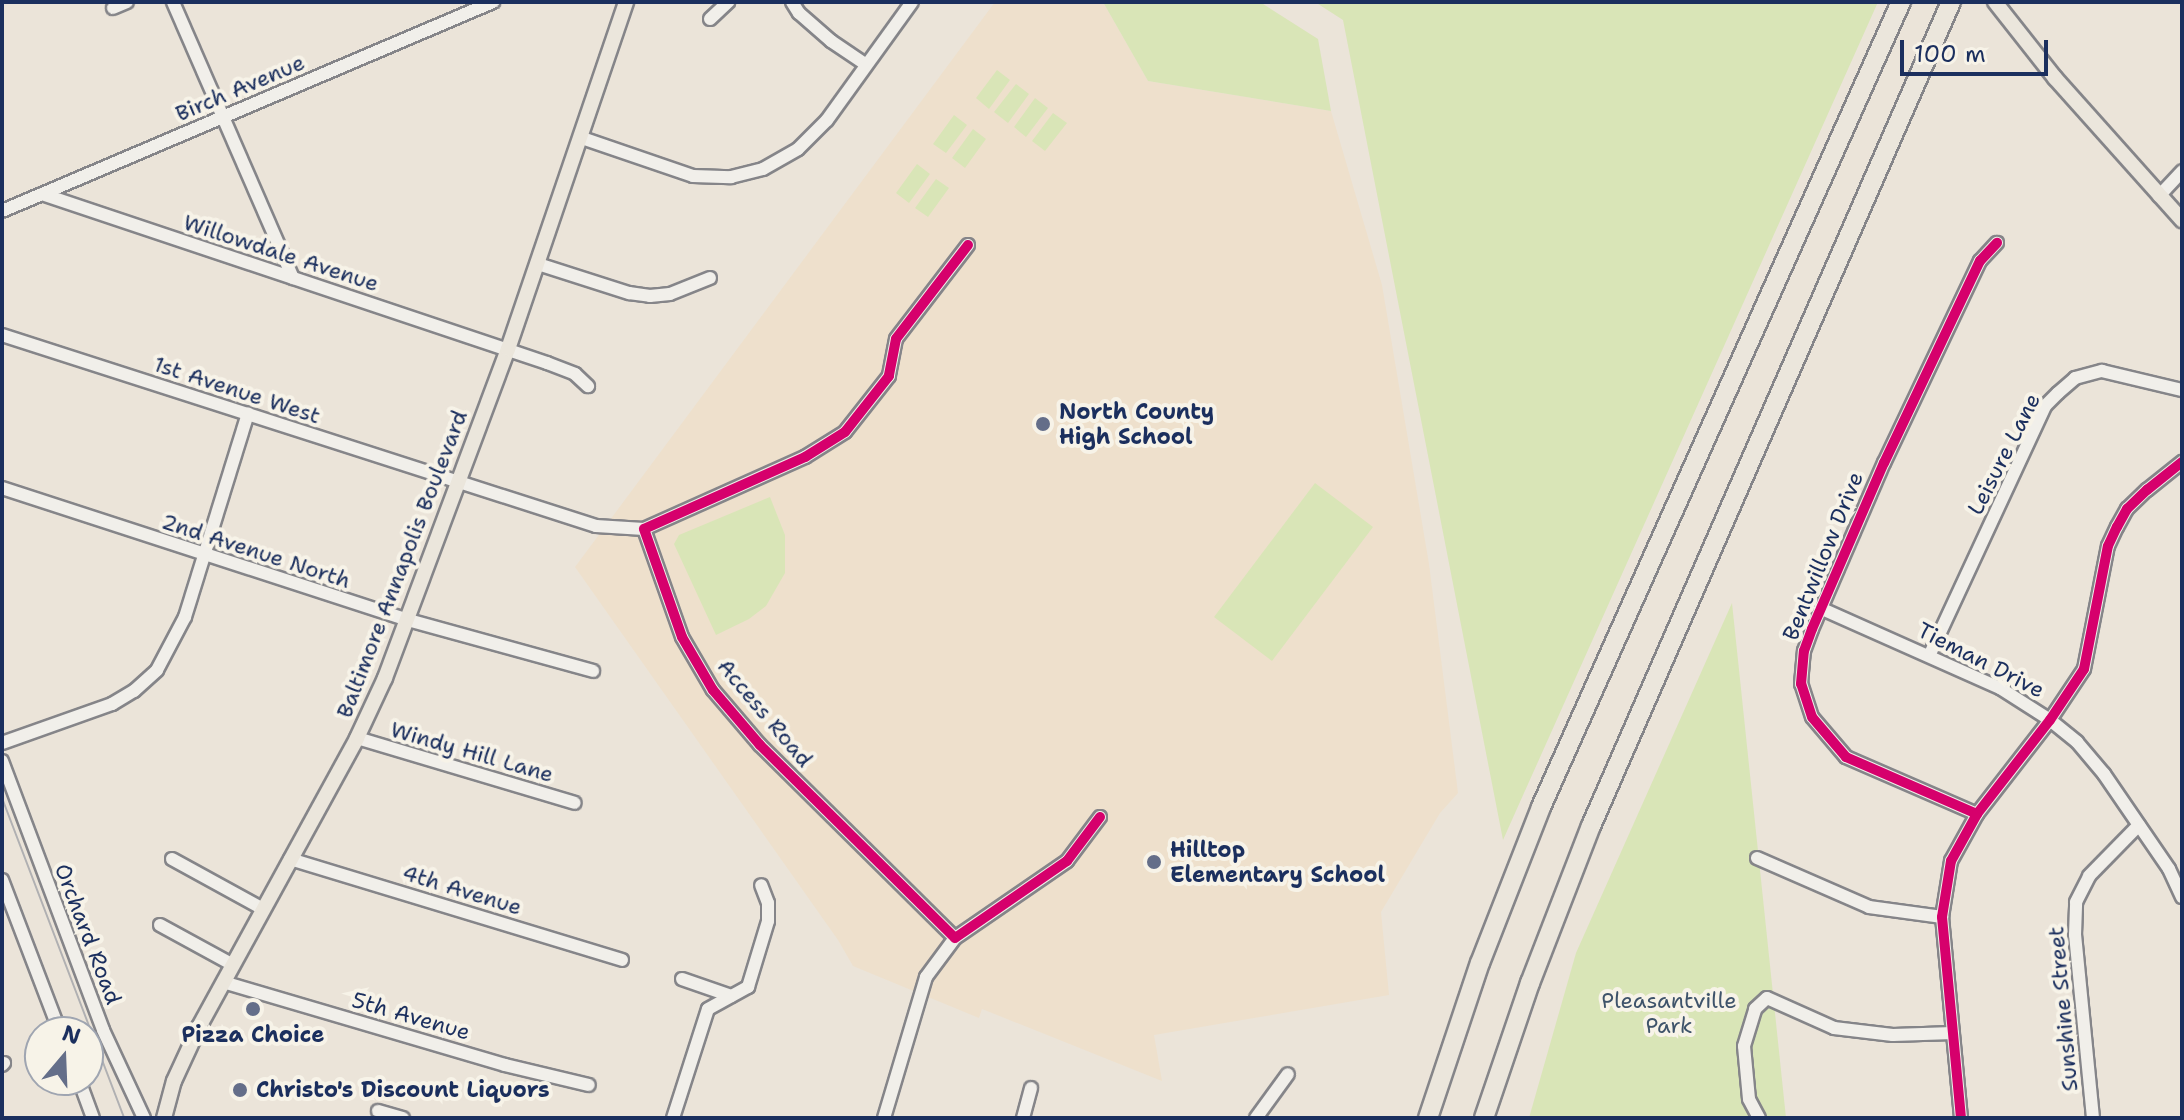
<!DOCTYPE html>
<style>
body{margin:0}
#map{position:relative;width:2184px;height:1120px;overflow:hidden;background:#ebe4d9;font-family:"Shantell Sans",sans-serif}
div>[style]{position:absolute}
.built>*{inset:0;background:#eee0cc}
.green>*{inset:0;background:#d9e5b7}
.roads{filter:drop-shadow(2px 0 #858589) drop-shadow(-2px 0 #858589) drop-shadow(0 2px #858589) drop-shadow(0 -2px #858589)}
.minor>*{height:12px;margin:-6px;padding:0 6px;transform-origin:6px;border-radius:6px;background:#f1efea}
.major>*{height:14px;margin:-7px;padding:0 7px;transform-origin:7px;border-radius:7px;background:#ebe6dc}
.highway>*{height:18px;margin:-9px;padding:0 9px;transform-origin:9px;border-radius:9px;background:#ebe6dc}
.tram>*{height:2px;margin:-1px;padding:0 1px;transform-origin:1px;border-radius:1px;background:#b0b0b2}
.cycleway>*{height:10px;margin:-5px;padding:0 5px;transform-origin:5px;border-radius:5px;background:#d6006c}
.dots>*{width:22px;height:22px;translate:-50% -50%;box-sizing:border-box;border:4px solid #f7f3e8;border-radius:50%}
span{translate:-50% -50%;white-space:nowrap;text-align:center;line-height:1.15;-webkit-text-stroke:8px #f7f3e8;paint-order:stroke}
.street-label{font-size:22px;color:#1b2f5e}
.poi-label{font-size:22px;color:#1b2f5e;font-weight:700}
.left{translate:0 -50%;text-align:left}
.park-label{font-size:22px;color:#3e536a}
.frame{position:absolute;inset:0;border:4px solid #1b2f5e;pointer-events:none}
.north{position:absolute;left:24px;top:1016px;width:80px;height:80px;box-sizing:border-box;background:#f7f3e8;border:2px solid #9fa5b1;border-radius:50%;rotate:19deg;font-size:22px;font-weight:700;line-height:32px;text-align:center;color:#1b2f5e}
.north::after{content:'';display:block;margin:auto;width:28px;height:36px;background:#646e89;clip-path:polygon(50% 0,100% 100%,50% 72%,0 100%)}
.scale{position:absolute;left:1900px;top:40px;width:148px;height:36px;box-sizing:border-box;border:4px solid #1b2f5e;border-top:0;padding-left:10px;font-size:24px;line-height:28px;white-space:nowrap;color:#1b2f5e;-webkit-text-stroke:6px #f7f3e8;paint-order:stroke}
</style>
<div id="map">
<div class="built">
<div style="clip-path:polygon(995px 2px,1103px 2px,1148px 81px,1331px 111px,1382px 285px,1429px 564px,1458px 793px,1440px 813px,1381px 912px,1389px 995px,1154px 1035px,1162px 1081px,982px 1009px,979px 1018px,853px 966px,838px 940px,575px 567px)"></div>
</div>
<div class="green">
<div style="clip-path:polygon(1103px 2px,1260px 2px,1318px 39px,1331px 111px,1148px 81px)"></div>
<div style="clip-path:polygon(1315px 2px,1878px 2px,1503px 840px,1343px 20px)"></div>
<div style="clip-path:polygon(997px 70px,1010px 80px,989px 109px,976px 98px)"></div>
<div style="clip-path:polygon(1016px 84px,1029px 94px,1008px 123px,994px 112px)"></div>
<div style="clip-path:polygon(1035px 98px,1048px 108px,1026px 137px,1014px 127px)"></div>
<div style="clip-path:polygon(1053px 113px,1067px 123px,1045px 151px,1032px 141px)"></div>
<div style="clip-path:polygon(954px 115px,967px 125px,946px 153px,933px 144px)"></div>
<div style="clip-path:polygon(973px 129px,986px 139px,965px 168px,952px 158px)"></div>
<div style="clip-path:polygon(917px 164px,930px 174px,909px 203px,896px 193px)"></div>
<div style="clip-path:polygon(936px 179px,949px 188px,928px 217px,915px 208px)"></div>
<div style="clip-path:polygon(1315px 483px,1373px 527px,1272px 661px,1214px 617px)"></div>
<div style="clip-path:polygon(770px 497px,785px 535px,785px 573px,766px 606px,749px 619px,716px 635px,674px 544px,679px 535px)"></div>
<div style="clip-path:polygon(1732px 603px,1786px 1118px,1529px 1118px,1576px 953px)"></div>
</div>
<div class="roads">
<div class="minor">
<div style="left:173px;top:2px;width:301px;rotate:66.5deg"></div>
<div style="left:792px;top:2px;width:13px;rotate:58deg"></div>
<div style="left:799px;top:13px;width:43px;rotate:41.2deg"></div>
<div style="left:831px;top:41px;width:40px;rotate:34deg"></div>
<div style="left:113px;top:8px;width:15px;rotate:-23deg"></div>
<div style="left:710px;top:19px;width:25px;rotate:-43deg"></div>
<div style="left:582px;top:138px;width:117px;rotate:18.9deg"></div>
<div style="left:693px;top:176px;width:38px;rotate:2deg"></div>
<div style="left:731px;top:177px;width:33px;rotate:-14deg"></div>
<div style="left:763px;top:169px;width:40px;rotate:-29.7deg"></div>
<div style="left:798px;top:149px;width:41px;rotate:-45deg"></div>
<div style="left:827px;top:120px;width:145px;rotate:-54.2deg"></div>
<div style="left:42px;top:194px;width:533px;rotate:18.5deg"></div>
<div style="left:547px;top:363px;width:30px;rotate:21deg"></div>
<div style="left:575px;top:374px;width:18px;rotate:43deg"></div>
<div style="left:2159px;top:196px;width:34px;rotate:-47deg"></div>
<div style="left:2px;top:211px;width:534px;rotate:-23.06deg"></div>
<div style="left:968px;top:245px;width:118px;rotate:127.5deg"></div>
<div style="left:896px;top:339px;width:38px;rotate:101deg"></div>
<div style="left:889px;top:376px;width:71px;rotate:128.2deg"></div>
<div style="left:845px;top:432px;width:47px;rotate:148deg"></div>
<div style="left:805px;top:457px;width:176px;rotate:155.9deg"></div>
<div style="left:644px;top:529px;width:114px;rotate:70.6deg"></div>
<div style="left:682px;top:637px;width:61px;rotate:59.7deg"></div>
<div style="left:713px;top:690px;width:72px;rotate:49.5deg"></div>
<div style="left:760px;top:745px;width:274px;rotate:44.7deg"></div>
<div style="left:955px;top:938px;width:136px;rotate:-34.5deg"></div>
<div style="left:1067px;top:861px;width:55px;rotate:-53.1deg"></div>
<div style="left:538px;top:264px;width:96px;rotate:17.7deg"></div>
<div style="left:629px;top:293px;width:21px;rotate:8deg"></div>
<div style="left:650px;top:296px;width:20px;rotate:-6deg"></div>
<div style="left:670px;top:294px;width:43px;rotate:-21.8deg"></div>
<div style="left:2px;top:335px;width:624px;rotate:17.83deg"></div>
<div style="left:596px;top:526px;width:48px;rotate:3.6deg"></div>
<div style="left:2px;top:488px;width:427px;rotate:18deg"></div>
<div style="left:408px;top:620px;width:192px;rotate:15.4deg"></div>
<div style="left:1820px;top:608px;width:197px;rotate:24deg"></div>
<div style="left:2000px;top:688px;width:59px;rotate:32.6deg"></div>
<div style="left:2050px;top:720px;width:35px;rotate:39deg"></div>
<div style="left:2077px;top:742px;width:42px;rotate:49.8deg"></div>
<div style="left:2104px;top:774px;width:115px;rotate:55.6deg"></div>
<div style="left:2169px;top:869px;width:31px;rotate:65deg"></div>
<div style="left:1930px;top:654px;width:273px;rotate:-65.1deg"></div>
<div style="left:2045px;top:406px;width:18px;rotate:-45deg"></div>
<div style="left:2058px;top:393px;width:23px;rotate:-41deg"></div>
<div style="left:2075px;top:378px;width:28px;rotate:-15deg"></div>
<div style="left:2102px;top:371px;width:82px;rotate:13.4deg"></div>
<div style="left:357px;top:738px;width:227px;rotate:16.6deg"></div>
<div style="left:2px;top:743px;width:117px;rotate:-19.5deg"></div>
<div style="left:112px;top:704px;width:26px;rotate:-31deg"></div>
<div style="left:134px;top:691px;width:31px;rotate:-42deg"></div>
<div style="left:157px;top:670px;width:60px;rotate:-62.2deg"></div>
<div style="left:185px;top:617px;width:213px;rotate:-72.8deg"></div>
<div style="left:2px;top:761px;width:287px;rotate:69.4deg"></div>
<div style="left:103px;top:1030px;width:97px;rotate:65deg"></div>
<div style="left:1977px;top:814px;width:143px;rotate:-156.5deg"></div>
<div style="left:1846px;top:757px;width:52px;rotate:-130.4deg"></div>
<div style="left:1812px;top:717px;width:35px;rotate:-108deg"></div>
<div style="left:1801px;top:684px;width:33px;rotate:-85deg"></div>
<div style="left:1804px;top:651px;width:23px;rotate:-70deg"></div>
<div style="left:1812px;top:629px;width:181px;rotate:-66.6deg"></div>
<div style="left:1884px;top:463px;width:224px;rotate:-64.6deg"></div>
<div style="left:1980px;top:261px;width:25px;rotate:-47deg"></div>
<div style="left:1757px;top:858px;width:122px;rotate:23.6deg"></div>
<div style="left:1869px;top:907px;width:74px;rotate:7.8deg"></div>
<div style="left:172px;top:859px;width:104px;rotate:28.8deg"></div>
<div style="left:290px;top:859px;width:347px;rotate:16.9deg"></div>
<div style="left:2px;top:880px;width:163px;rotate:69.1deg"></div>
<div style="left:160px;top:925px;width:83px;rotate:28.7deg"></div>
<div style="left:682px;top:979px;width:52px;rotate:19.1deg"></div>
<div style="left:223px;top:982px;width:294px;rotate:16.4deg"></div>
<div style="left:505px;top:1065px;width:86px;rotate:13.4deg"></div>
<div style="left:2px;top:1065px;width:3px;rotate:-45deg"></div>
<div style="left:79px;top:1080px;width:40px;rotate:69.8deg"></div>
<div style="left:378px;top:1111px;width:26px;rotate:16deg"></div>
<div style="left:673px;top:1118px;width:114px;rotate:-72.2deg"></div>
<div style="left:708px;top:1009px;width:46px;rotate:-28.8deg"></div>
<div style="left:748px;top:987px;width:69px;rotate:-73.1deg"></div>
<div style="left:768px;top:921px;width:18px;rotate:-90deg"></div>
<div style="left:768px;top:903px;width:19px;rotate:-111deg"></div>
<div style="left:884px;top:1118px;width:147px;rotate:-73.4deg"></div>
<div style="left:926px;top:977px;width:49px;rotate:-53.4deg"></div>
<div style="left:1023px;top:1118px;width:31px;rotate:-75deg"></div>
<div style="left:1256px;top:1118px;width:54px;rotate:-54deg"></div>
<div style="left:1759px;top:1118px;width:21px;rotate:-118deg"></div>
<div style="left:1749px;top:1099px;width:53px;rotate:-95.4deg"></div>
<div style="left:1744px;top:1046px;width:39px;rotate:-73deg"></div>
<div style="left:1755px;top:1009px;width:16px;rotate:-43deg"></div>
<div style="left:1767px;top:998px;width:73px;rotate:24.1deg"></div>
<div style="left:1834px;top:1028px;width:59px;rotate:6.8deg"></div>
<div style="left:1893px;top:1035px;width:60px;rotate:-1.9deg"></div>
<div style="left:1961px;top:1118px;width:202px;rotate:-95.4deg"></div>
<div style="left:1942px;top:917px;width:57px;rotate:-80.9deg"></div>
<div style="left:1951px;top:861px;width:54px;rotate:-61deg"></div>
<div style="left:1977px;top:814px;width:119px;rotate:-52.2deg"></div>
<div style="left:2050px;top:720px;width:61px;rotate:-56.3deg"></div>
<div style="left:2084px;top:669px;width:125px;rotate:-79deg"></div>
<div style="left:2108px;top:546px;width:21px;rotate:-65deg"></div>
<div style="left:2117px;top:527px;width:21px;rotate:-61deg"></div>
<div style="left:2127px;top:509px;width:28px;rotate:-44deg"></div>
<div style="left:2147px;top:490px;width:45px;rotate:-38.7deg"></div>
<div style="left:2093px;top:1118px;width:184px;rotate:-95.6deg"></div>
<div style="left:2075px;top:935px;width:33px;rotate:-88deg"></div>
<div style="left:2076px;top:902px;width:29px;rotate:-63deg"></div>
<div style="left:2089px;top:876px;width:71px;rotate:-45.6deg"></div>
</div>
<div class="major">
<div style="left:1995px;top:2px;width:97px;rotate:51.7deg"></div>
<div style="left:2055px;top:78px;width:191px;rotate:48.2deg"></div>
<div style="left:164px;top:1118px;width:38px;rotate:-75deg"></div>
<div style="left:174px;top:1081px;width:60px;rotate:-65.2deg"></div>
<div style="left:199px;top:1027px;width:329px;rotate:-61.3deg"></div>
<div style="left:357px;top:738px;width:66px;rotate:-65deg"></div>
<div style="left:385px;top:678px;width:351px;rotate:-69.5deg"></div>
<div style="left:508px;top:349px;width:367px;rotate:-71.2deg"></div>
</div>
<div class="highway">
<div style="left:1428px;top:1118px;width:163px;rotate:-71.5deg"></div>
<div style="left:1480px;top:963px;width:168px;rotate:-68.6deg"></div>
<div style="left:1541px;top:807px;width:882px;rotate:-65.91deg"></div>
<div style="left:1484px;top:1118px;width:143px;rotate:-71.2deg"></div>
<div style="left:1530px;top:983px;width:168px;rotate:-68.8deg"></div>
<div style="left:1591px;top:826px;width:899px;rotate:-66.4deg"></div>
</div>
</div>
<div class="tram">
<div style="left:2px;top:798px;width:342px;rotate:69.1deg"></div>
</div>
<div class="cycleway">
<div style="left:968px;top:245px;width:118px;rotate:127.5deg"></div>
<div style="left:896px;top:339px;width:38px;rotate:101deg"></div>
<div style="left:889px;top:376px;width:71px;rotate:128.2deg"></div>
<div style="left:845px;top:432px;width:47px;rotate:148deg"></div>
<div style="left:805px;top:457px;width:176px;rotate:155.9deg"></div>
<div style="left:644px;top:529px;width:114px;rotate:70.6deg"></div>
<div style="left:682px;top:637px;width:61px;rotate:59.7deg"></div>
<div style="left:713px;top:690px;width:72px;rotate:49.5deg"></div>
<div style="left:760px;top:745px;width:274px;rotate:44.7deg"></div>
<div style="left:955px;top:938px;width:136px;rotate:-34.5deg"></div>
<div style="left:1067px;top:861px;width:55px;rotate:-53.1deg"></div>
<div style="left:1977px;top:814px;width:143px;rotate:-156.5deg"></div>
<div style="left:1846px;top:757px;width:52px;rotate:-130.4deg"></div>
<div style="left:1812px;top:717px;width:35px;rotate:-108deg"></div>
<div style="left:1801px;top:684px;width:33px;rotate:-85deg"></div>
<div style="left:1804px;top:651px;width:23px;rotate:-70deg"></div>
<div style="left:1812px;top:629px;width:181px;rotate:-66.6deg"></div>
<div style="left:1884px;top:463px;width:224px;rotate:-64.6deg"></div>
<div style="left:1980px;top:261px;width:25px;rotate:-47deg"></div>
<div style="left:1961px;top:1118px;width:202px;rotate:-95.4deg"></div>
<div style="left:1942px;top:917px;width:57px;rotate:-80.9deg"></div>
<div style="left:1951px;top:861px;width:54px;rotate:-61deg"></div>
<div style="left:1977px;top:814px;width:119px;rotate:-52.2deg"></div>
<div style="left:2050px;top:720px;width:61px;rotate:-56.3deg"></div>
<div style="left:2084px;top:669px;width:125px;rotate:-79deg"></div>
<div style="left:2108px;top:546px;width:21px;rotate:-65deg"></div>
<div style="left:2117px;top:527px;width:21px;rotate:-61deg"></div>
<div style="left:2127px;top:509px;width:28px;rotate:-44deg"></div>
<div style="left:2147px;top:490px;width:45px;rotate:-38.7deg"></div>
</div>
<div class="dots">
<div style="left:1043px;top:424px;background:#646e89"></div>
<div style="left:1154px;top:862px;background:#646e89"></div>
<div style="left:253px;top:1009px;background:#646e89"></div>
<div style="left:240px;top:1090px;background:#646e89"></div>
</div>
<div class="street-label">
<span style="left:240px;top:88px;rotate:-23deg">Birch Avenue</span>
<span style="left:281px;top:253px;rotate:18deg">Willowdale Avenue</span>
<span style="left:237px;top:390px;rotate:18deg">1st Avenue West</span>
<span style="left:2004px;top:454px;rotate:-63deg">Leisure Lane</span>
<span style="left:256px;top:551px;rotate:18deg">2nd Avenue North</span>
<span style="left:1823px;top:556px;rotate:-68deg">Bentwillow Drive</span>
<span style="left:402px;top:564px;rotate:-69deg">Baltimore Annapolis Boulevard</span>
<span style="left:1981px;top:660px;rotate:27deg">Tieman Drive</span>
<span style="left:765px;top:713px;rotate:50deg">Access Road</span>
<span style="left:472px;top:752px;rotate:16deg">Windy Hill Lane</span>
<span style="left:462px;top:890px;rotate:17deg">4th Avenue</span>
<span style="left:88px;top:934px;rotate:69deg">Orchard Road</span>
<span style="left:2063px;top:1009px;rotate:-95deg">Sunshine Street</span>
<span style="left:411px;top:1016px;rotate:16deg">5th Avenue</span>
</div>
<div class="poi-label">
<span class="left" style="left:1059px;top:424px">North County<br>High School</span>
<span class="left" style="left:1170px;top:862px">Hilltop<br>Elementary School</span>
<span style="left:253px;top:1035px">Pizza Choice</span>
<span class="left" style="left:256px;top:1090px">Christo's Discount Liquors</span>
</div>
<div class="park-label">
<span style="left:1669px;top:1013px">Pleasantville<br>Park</span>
</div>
<div class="frame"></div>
<div class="north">N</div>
<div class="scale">100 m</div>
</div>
